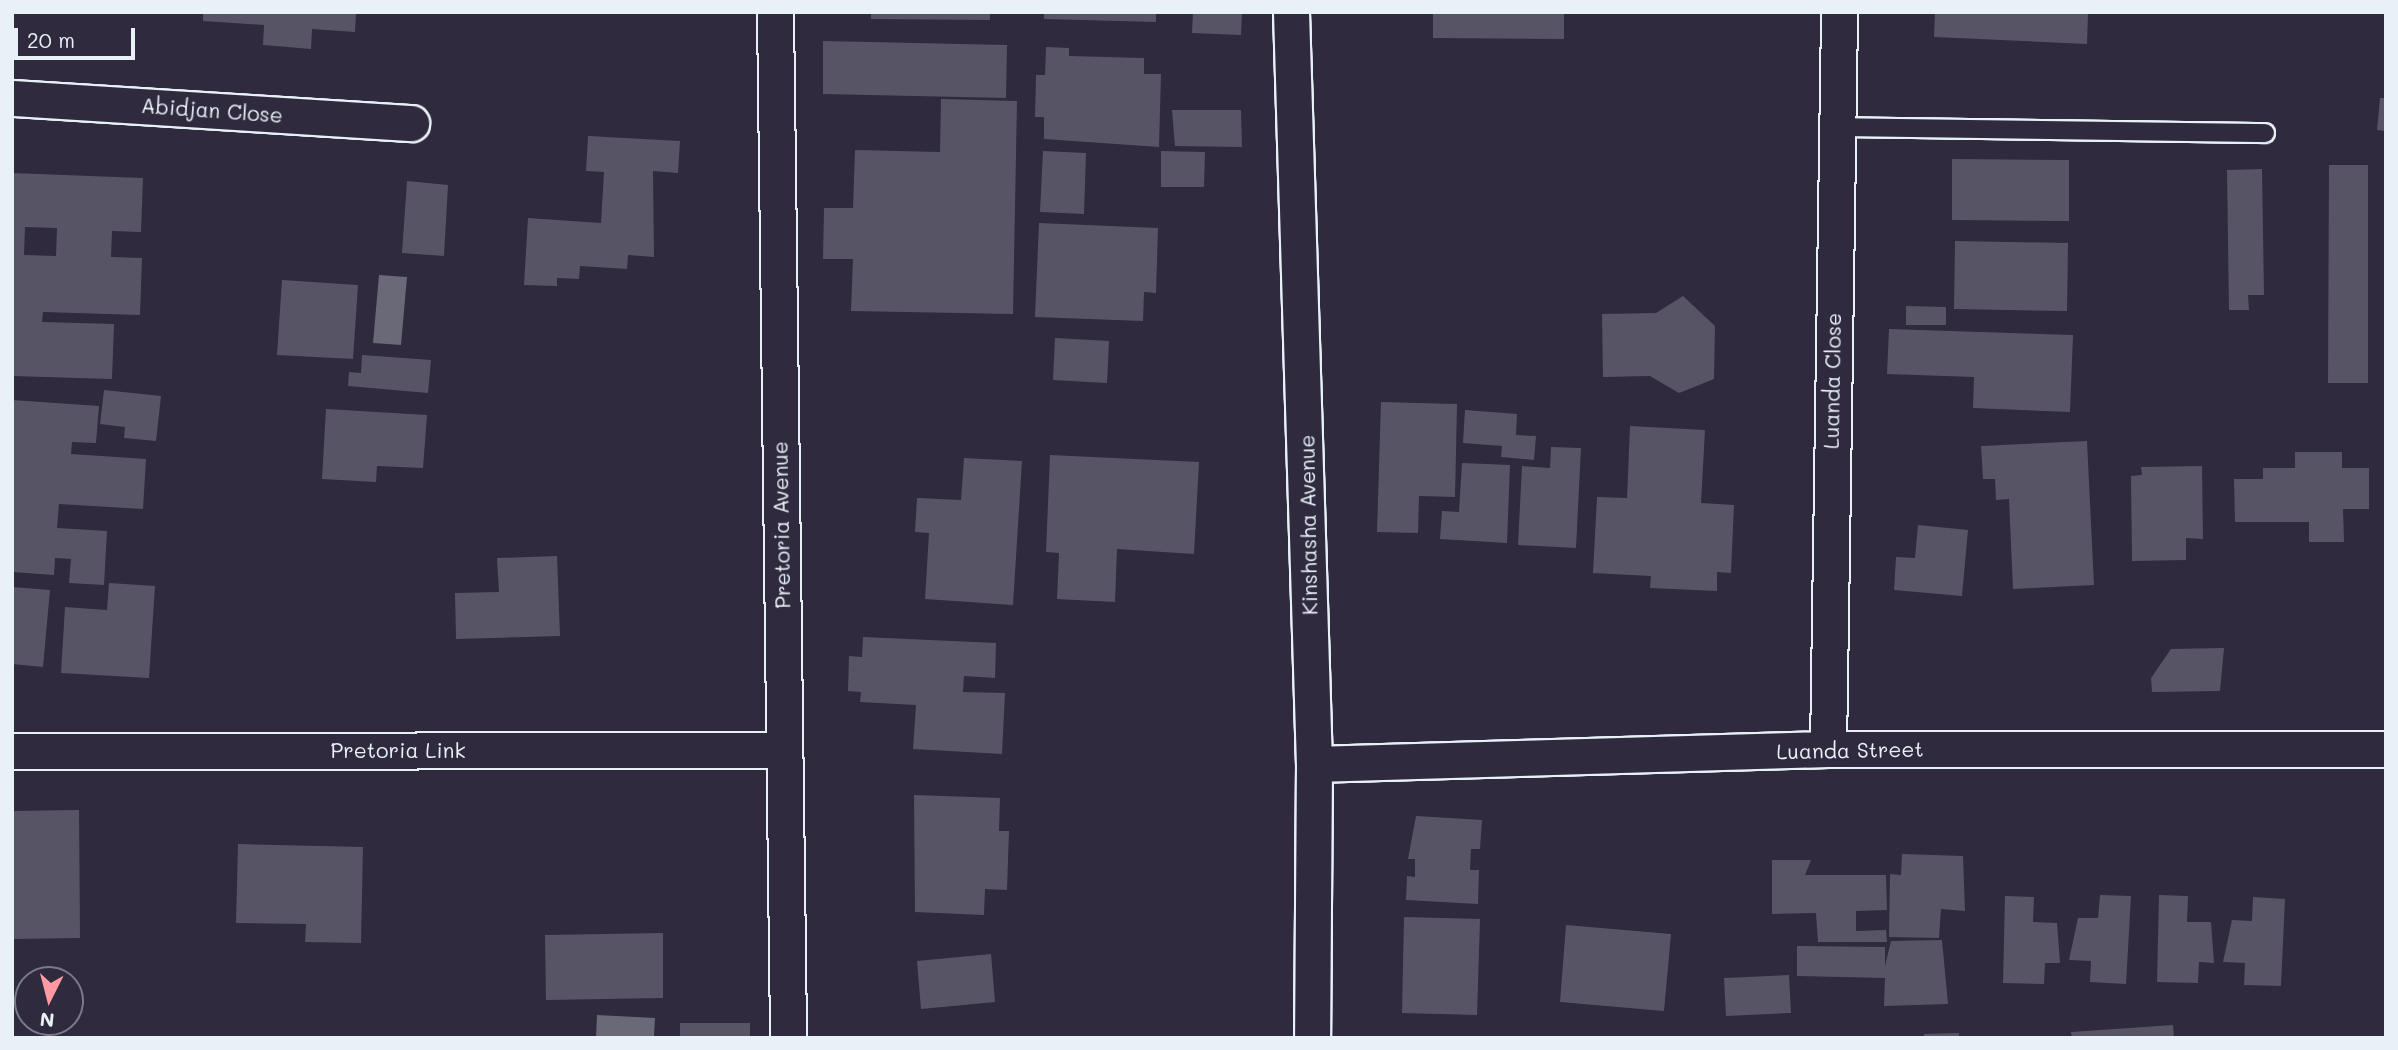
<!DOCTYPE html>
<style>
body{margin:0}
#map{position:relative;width:2398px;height:1050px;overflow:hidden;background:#2f2a3d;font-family:Mali,sans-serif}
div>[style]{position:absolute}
.water>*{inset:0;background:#696978}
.building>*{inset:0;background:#575565}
.roads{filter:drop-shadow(2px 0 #e8f1f8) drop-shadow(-2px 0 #e8f1f8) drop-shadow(0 2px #e8f1f8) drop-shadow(0 -2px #e8f1f8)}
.lane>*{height:18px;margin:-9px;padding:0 9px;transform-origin:9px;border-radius:9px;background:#2f2a3d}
.street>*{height:35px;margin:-17.5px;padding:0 17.5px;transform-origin:17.5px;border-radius:17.5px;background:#2f2a3d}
span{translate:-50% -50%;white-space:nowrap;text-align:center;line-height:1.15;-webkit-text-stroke:5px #2f2a3d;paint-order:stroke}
.street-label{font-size:21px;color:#e8f1f8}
.frame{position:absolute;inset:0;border:14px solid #e8f1f8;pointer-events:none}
.north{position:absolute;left:14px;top:966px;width:70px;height:70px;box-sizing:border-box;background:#2f2a3d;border:2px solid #797a88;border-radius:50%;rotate:186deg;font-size:19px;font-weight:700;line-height:28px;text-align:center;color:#e8f1f8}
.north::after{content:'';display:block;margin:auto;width:24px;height:32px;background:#ff9aa2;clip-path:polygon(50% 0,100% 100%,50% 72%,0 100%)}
.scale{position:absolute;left:14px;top:28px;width:121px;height:32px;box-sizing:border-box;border:4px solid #e8f1f8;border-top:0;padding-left:9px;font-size:21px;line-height:24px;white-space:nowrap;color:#e8f1f8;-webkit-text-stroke:5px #2f2a3d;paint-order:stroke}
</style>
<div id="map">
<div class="water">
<div style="clip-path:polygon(379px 275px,407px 277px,401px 345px,373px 343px)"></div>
<div style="clip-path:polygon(597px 1015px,655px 1018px,654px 1036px,596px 1038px)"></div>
</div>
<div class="building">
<div style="clip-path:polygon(203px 12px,356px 12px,355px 32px,312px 29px,311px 49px,263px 45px,264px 25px,203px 21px)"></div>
<div style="clip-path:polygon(871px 12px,990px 12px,990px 20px,871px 19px)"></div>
<div style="clip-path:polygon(1044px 12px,1156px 12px,1156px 22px,1044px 19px)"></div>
<div style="clip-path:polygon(1193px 12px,1242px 12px,1241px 35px,1192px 33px)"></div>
<div style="clip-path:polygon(1433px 12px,1564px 12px,1564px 39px,1433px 38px)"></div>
<div style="clip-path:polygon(1935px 12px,2088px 12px,2087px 44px,1934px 37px)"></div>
<div style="clip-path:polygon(823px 41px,1007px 45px,1006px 98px,823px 94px)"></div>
<div style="clip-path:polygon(1046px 47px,1069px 48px,1069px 56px,1144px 58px,1144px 74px,1161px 74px,1159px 147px,1044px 139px,1044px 117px,1035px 117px,1036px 75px,1045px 75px)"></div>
<div style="clip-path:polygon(2380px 98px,2386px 98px,2386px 131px,2377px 130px)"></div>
<div style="clip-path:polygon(941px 99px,1017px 101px,1013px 314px,851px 311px,853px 259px,823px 259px,824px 208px,853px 208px,855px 150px,940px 152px)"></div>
<div style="clip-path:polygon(1172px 110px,1241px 110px,1242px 147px,1175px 146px)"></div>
<div style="clip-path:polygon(588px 136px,680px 141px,678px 173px,653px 171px,654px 257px,628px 255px,627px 269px,580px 266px,579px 279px,557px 278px,557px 286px,524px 285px,528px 218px,601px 223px,604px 172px,586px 171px)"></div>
<div style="clip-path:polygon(1043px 151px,1086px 153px,1084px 214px,1040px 212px)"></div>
<div style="clip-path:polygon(1161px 151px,1205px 152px,1204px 187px,1161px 187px)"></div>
<div style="clip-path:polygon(1952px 159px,2069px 160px,2069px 221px,1952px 220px)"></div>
<div style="clip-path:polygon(2329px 165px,2368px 165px,2368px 383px,2328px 383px)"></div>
<div style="clip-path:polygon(2262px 169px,2264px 295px,2248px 295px,2249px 310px,2229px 310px,2227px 170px)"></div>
<div style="clip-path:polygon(evenodd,12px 173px,143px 178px,141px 232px,112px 231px,111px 257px,142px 258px,140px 315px,43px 312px,42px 322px,114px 324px,112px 379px,12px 376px,12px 173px,25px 227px,57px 228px,56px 256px,24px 255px,25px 227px)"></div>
<div style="clip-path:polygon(407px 181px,448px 185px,444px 256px,402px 253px)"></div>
<div style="clip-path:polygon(1039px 223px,1158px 228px,1156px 293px,1144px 292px,1143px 321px,1035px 317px)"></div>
<div style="clip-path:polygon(1955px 241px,2068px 243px,2067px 311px,1954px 309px)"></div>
<div style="clip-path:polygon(282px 280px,358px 285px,353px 359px,277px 355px)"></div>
<div style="clip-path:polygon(1683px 296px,1715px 326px,1714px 379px,1679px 393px,1650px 376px,1603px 377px,1602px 314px,1656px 313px)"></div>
<div style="clip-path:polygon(1906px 306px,1946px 307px,1946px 325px,1906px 325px)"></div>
<div style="clip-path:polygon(1889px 329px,2073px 335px,2070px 412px,1973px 408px,1974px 377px,1887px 374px)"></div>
<div style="clip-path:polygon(1055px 338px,1109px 341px,1107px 383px,1053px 380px)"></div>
<div style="clip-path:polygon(362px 355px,431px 360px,428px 393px,348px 386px,349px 372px,361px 373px)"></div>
<div style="clip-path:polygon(104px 390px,161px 396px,156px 441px,124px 438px,125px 427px,100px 424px)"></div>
<div style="clip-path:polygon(12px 400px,99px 406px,96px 443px,72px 442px,71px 454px,146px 459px,143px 509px,59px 504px,57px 528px,107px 531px,104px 585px,69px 583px,71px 559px,55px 558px,54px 575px,12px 572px)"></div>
<div style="clip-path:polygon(1381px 402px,1457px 404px,1455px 497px,1419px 496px,1418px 533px,1377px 532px)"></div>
<div style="clip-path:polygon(326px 409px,427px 415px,423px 468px,377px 466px,376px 482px,322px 479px)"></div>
<div style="clip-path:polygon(1465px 410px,1517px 414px,1516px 435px,1536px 436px,1534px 460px,1501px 457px,1502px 446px,1463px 443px)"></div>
<div style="clip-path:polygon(1630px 426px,1705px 430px,1701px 503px,1734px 505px,1731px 573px,1717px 572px,1717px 591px,1650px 588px,1651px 576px,1593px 573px,1597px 497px,1627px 498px)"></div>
<div style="clip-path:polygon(2087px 441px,2094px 585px,2013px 589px,2009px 499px,1996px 500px,1995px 479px,1983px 479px,1981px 446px)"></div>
<div style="clip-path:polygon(1551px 447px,1581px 448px,1576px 548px,1518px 545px,1522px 466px,1550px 468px)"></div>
<div style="clip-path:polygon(2295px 452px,2342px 452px,2342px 468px,2369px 468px,2369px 509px,2343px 509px,2344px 542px,2309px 542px,2309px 522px,2235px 522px,2234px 479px,2263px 479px,2263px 468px,2295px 468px)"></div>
<div style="clip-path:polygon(1050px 455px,1199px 462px,1194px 554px,1117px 549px,1115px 602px,1057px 599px,1059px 553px,1046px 552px)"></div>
<div style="clip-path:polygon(964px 458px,1022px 461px,1013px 605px,925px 599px,929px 533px,915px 532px,917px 498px,961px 500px)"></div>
<div style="clip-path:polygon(1462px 463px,1510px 465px,1507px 543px,1440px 539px,1442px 511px,1459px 512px)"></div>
<div style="clip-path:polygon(2202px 466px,2203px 539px,2186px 538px,2186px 560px,2132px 561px,2131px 476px,2142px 475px,2141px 467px)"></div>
<div style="clip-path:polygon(1918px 525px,1968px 530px,1962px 596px,1894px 590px,1896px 557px,1915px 558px)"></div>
<div style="clip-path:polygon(557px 556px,560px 636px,456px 639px,455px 593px,499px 592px,497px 558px)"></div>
<div style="clip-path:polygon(109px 583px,155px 586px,149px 678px,61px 673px,65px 607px,107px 610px)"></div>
<div style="clip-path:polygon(12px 587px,50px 590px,43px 667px,12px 664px)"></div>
<div style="clip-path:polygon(863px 637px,996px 643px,995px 678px,964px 676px,963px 692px,1005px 693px,1002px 754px,913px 749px,916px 705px,860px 702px,861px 692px,848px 691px,849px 656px,862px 657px)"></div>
<div style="clip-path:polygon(2224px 648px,2220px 691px,2152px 692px,2151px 678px,2171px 649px)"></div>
<div style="clip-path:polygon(914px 795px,1000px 798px,999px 831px,1009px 831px,1007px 890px,985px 889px,984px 915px,915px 912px)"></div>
<div style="clip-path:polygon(79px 810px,80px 938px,12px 939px,12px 811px)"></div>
<div style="clip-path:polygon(1416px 816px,1482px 820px,1480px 849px,1471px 849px,1470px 870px,1479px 870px,1478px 904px,1406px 900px,1407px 876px,1415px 877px,1415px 859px,1408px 859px)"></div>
<div style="clip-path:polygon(238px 844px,363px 847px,361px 943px,305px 942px,306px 924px,236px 923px)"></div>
<div style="clip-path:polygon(1902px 854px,1963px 856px,1965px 911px,1941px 909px,1939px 938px,1889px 937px,1890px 874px,1901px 875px)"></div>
<div style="clip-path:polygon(1772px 860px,1811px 860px,1805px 875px,1886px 875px,1887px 910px,1856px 911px,1856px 931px,1886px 930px,1887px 942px,1818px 942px,1816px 913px,1772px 914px)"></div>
<div style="clip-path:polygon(2100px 895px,2131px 896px,2126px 984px,2090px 982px,2091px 961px,2069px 960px,2078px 918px,2098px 918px)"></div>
<div style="clip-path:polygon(2159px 895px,2188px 896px,2187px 922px,2211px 922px,2214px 963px,2199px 962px,2198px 983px,2157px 982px)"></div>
<div style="clip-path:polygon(2005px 896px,2034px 897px,2033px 922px,2057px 923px,2060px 963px,2045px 963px,2044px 984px,2003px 983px)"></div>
<div style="clip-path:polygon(2253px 897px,2285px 899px,2281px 986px,2244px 985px,2245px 963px,2223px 962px,2232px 920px,2252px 921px)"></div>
<div style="clip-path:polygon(1404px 917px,1480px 919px,1477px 1015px,1402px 1013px)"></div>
<div style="clip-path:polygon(1566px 925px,1671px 934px,1664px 1011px,1560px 1002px)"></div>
<div style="clip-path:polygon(663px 933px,663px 998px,546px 1000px,545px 935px)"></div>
<div style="clip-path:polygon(1942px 940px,1948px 1004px,1884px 1006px,1885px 978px,1797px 976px,1797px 946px,1885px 947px,1885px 966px,1891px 941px)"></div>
<div style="clip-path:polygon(991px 954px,995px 1002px,921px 1009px,917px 961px)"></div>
<div style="clip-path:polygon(1789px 975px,1791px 1013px,1726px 1016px,1724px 978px)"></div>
<div style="clip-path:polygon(680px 1023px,750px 1023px,750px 1038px,680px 1038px)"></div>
<div style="clip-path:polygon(2173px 1025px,2174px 1038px,2072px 1038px,2071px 1032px)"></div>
<div style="clip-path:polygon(1959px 1033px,1959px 1038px,1924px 1038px,1924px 1034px)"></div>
</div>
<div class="roads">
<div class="lane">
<div style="left:1835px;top:127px;width:430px;rotate:0.8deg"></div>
</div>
<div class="street">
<div style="left:775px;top:12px;width:1026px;rotate:89.27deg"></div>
<div style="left:1291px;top:12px;width:752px;rotate:88.25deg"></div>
<div style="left:1314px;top:764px;width:274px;rotate:90.4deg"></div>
<div style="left:12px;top:98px;width:400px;rotate:3.6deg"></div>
<div style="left:1828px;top:749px;width:737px;rotate:-89.14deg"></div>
<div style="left:12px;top:751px;width:772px;rotate:-0.07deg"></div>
<div style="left:1314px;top:764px;width:514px;rotate:-1.67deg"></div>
<div style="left:1828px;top:749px;width:558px"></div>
</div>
</div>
<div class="street-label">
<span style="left:212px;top:110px;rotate:4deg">Abidjan Close</span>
<span style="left:1832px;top:381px;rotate:-89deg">Luanda Close</span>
<span style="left:781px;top:525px;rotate:-91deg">Pretoria Avenue</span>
<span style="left:1308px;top:525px;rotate:-91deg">Kinshasha Avenue</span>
<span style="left:398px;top:750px">Pretoria Link</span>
<span style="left:1850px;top:750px;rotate:-1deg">Luanda Street</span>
</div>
<div class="frame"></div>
<div class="north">N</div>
<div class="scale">20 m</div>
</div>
